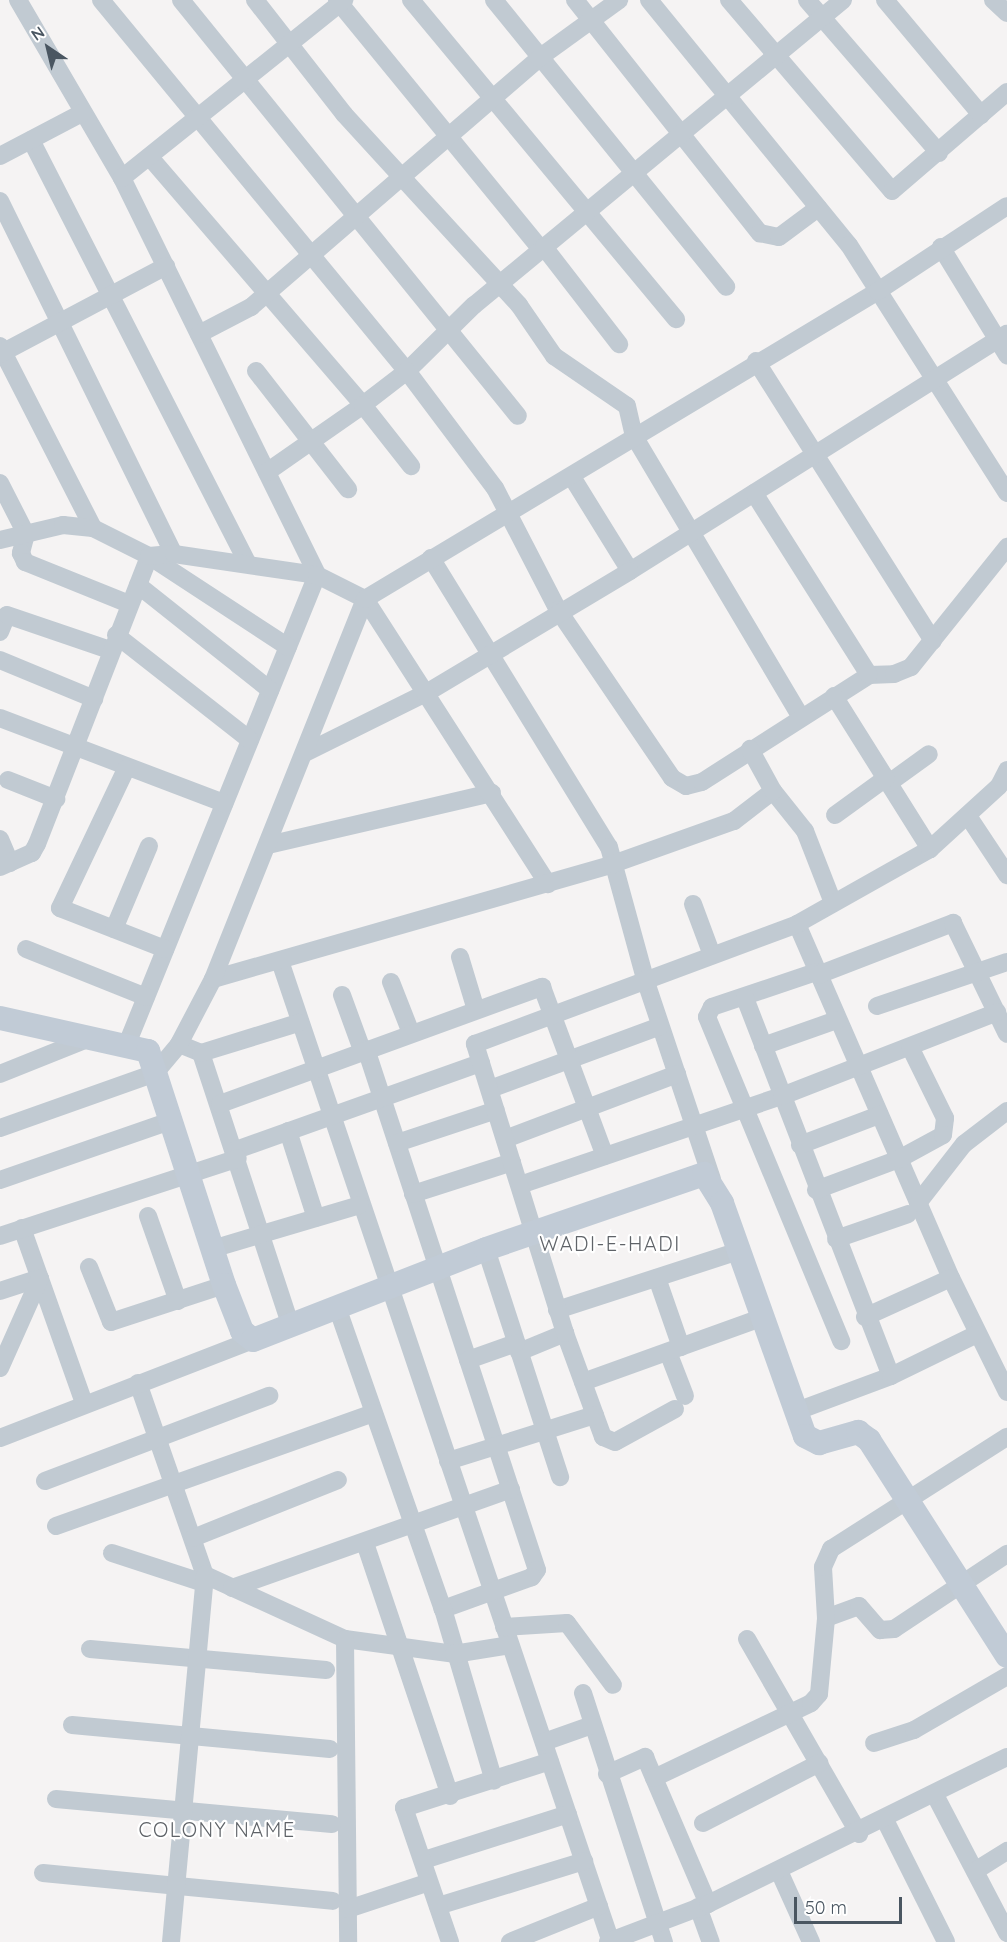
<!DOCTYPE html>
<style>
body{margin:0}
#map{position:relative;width:1007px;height:1942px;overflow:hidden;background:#f5f3f3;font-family:Quicksand,sans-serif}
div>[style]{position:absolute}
.street>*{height:18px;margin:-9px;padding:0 9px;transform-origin:9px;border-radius:9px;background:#c1cad2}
.secondary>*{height:24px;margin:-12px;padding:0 12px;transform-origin:12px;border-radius:12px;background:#c1cbd6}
span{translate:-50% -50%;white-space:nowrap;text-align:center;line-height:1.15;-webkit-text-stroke:4.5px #fff;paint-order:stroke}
.neighbourhood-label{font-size:20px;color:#5f6368;letter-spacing:1.5px}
.north{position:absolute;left:18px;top:18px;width:60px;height:60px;-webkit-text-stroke:4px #fff;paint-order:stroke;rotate:325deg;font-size:16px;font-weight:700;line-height:24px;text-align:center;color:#4a5661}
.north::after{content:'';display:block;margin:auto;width:21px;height:27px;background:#4a5661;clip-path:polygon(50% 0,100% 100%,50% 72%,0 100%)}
.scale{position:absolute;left:794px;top:1897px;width:108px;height:27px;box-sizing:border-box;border:3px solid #4a5661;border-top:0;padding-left:8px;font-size:18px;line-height:21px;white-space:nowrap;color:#4a5661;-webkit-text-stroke:4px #fff;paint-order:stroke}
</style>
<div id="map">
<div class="street">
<div style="left:18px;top:0;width:206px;rotate:59.7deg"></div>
<div style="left:122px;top:178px;width:442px;rotate:63.8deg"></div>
<div style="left:317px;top:575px;width:506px;rotate:112.05deg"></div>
<div style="left:101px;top:0;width:481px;rotate:50.5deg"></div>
<div style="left:407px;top:371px;width:56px;rotate:142.3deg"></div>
<div style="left:363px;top:405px;width:327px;rotate:-130.7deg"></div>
<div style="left:181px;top:0;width:535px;rotate:50.99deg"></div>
<div style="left:255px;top:0;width:145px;rotate:52deg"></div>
<div style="left:344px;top:114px;width:259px;rotate:47.5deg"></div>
<div style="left:519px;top:305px;width:62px;rotate:55.5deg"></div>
<div style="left:554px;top:356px;width:88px;rotate:34.4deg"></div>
<div style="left:627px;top:406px;width:31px;rotate:77deg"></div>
<div style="left:634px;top:436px;width:326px;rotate:59.3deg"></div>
<div style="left:337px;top:0;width:322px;rotate:50.7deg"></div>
<div style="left:411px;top:0;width:415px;rotate:50.3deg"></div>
<div style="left:494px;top:0;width:369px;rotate:51deg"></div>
<div style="left:575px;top:0;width:298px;rotate:51.6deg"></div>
<div style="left:760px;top:233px;width:19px;rotate:12deg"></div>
<div style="left:779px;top:237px;width:49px;rotate:-36.6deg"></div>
<div style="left:649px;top:0;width:316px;rotate:50.8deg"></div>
<div style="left:849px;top:245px;width:294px;rotate:57.5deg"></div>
<div style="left:729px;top:0;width:251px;rotate:49.5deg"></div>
<div style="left:892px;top:191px;width:152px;rotate:-40.7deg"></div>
<div style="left:807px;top:0;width:202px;rotate:49.2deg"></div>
<div style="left:843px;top:0;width:479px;rotate:140.4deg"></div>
<div style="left:474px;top:305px;width:94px;rotate:135.4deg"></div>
<div style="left:407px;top:371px;width:146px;rotate:53.1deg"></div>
<div style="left:495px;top:488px;width:137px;rotate:62.7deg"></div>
<div style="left:558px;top:610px;width:203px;rotate:55.8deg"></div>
<div style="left:672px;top:778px;width:16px;rotate:30deg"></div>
<div style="left:686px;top:786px;width:16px;rotate:-14deg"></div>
<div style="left:702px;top:782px;width:198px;rotate:-32.6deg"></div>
<div style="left:869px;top:675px;width:25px;rotate:-2deg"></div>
<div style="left:894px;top:674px;width:18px;rotate:-22deg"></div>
<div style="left:911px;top:667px;width:154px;rotate:-51.3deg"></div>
<div style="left:885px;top:0;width:150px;rotate:50.1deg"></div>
<div style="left:993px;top:0;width:19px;rotate:43deg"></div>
<div style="left:31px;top:140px;width:476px;rotate:62.9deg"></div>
<div style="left:0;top:156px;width:93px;rotate:-27.7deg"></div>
<div style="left:122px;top:178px;width:285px;rotate:-38.7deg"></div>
<div style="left:0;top:201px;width:394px;rotate:63.8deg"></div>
<div style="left:544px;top:247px;width:123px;rotate:52.3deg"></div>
<div style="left:941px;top:247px;width:127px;rotate:58.6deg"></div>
<div style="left:199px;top:334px;width:59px;rotate:-27.4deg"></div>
<div style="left:251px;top:307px;width:381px;rotate:-40.8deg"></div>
<div style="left:539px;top:58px;width:99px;rotate:-35.9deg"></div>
<div style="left:0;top:346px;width:204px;rotate:62.9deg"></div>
<div style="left:0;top:354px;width:188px;rotate:-27.9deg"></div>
<div style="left:756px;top:361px;width:331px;rotate:57.7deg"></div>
<div style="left:256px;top:371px;width:150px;rotate:52.1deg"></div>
<div style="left:267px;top:472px;width:117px;rotate:-34.9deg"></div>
<div style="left:363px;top:405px;width:78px;rotate:51.8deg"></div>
<div style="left:572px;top:477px;width:110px;rotate:58.3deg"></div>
<div style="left:630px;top:571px;width:445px;rotate:-32.2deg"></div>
<div style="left:0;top:483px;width:57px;rotate:63deg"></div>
<div style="left:26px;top:534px;width:20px;rotate:105deg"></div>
<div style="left:21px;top:553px;width:10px;rotate:66deg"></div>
<div style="left:25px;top:562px;width:112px;rotate:22deg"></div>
<div style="left:754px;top:493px;width:215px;rotate:57.7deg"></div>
<div style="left:0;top:540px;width:65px;rotate:-13.4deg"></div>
<div style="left:63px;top:525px;width:30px;rotate:6deg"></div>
<div style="left:93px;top:528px;width:63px;rotate:26.6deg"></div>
<div style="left:149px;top:556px;width:166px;rotate:33.2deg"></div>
<div style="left:431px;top:558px;width:339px;rotate:58.4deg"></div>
<div style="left:609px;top:847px;width:137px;rotate:74.7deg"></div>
<div style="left:645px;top:979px;width:211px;rotate:71.5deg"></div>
<div style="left:138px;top:585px;width:169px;rotate:38.5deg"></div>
<div style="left:0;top:632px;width:18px;rotate:-68deg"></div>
<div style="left:7px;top:615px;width:109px;rotate:18.8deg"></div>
<div style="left:116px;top:635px;width:170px;rotate:38.1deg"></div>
<div style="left:0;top:660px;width:102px;rotate:22.5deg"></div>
<div style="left:834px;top:696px;width:181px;rotate:57.9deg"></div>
<div style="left:0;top:718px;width:240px;rotate:20.8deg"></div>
<div style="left:307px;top:752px;width:135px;rotate:-26.4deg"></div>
<div style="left:428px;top:692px;width:235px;rotate:-30.9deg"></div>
<div style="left:126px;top:769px;width:154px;rotate:115.4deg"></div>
<div style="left:60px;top:908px;width:113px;rotate:21.3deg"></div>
<div style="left:8px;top:780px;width:52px;rotate:21.6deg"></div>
<div style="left:889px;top:783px;width:49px;rotate:-35.9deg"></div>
<div style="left:773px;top:791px;width:51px;rotate:51.3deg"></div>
<div style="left:805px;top:831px;width:77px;rotate:68.7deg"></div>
<div style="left:835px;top:815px;width:63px;rotate:-36deg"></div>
<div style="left:968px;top:816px;width:71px;rotate:56.5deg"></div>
<div style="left:0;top:839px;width:26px;rotate:67deg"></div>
<div style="left:268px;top:845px;width:230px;rotate:-13.1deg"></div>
<div style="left:0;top:867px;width:35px;rotate:-24deg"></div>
<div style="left:32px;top:853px;width:10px;rotate:-61deg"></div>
<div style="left:37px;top:844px;width:309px;rotate:-68.7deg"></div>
<div style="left:149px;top:556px;width:25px;rotate:-5deg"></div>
<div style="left:174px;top:554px;width:145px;rotate:8.4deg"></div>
<div style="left:317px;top:575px;width:54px;rotate:26.6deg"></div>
<div style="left:365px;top:599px;width:339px;rotate:57.3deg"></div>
<div style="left:693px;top:904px;width:54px;rotate:69.6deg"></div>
<div style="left:797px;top:924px;width:386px;rotate:66.5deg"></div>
<div style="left:951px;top:1278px;width:127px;rotate:63.8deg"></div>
<div style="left:114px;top:929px;width:90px;rotate:-67.1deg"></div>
<div style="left:26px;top:949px;width:129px;rotate:21.8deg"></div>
<div style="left:460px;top:957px;width:55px;rotate:73.2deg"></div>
<div style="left:280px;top:961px;width:1035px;rotate:71.36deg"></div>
<div style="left:816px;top:972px;width:110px;rotate:161.4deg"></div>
<div style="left:712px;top:1007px;width:11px;rotate:117deg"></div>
<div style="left:707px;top:1017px;width:351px;rotate:67.5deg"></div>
<div style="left:818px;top:975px;width:145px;rotate:-21.1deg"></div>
<div style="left:953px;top:923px;width:123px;rotate:64.1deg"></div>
<div style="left:213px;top:979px;width:416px;rotate:-16deg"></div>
<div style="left:613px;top:864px;width:128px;rotate:-19.6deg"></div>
<div style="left:734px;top:821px;width:49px;rotate:-37.6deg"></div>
<div style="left:773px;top:791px;width:48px;rotate:-118.7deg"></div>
<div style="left:391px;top:982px;width:55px;rotate:68.6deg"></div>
<div style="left:342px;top:995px;width:59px;rotate:70deg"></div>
<div style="left:745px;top:998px;width:405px;rotate:68.9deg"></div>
<div style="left:877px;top:1006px;width:137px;rotate:-18.7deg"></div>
<div style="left:179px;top:1044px;width:24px;rotate:22deg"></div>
<div style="left:201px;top:1053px;width:284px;rotate:71.8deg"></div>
<div style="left:763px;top:1046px;width:78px;rotate:-19.4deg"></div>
<div style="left:366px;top:1049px;width:548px;rotate:71.83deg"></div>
<div style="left:537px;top:1570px;width:9px;rotate:126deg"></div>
<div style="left:532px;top:1577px;width:95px;rotate:160.2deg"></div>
<div style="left:201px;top:1053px;width:102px;rotate:-17.2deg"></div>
<div style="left:0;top:1074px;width:99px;rotate:-21.9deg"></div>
<div style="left:490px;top:1089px;width:181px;rotate:-20.3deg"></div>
<div style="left:220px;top:1104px;width:343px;rotate:-20deg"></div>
<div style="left:542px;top:987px;width:180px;rotate:69.6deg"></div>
<div style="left:0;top:1128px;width:164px;rotate:-19.5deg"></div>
<div style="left:155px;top:1073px;width:38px;rotate:-50deg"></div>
<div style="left:179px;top:1044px;width:73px;rotate:-62.4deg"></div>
<div style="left:213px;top:979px;width:409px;rotate:-68.2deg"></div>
<div style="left:365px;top:599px;width:598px;rotate:-30.98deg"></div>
<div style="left:878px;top:291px;width:154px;rotate:-33.4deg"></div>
<div style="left:288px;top:1131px;width:91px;rotate:72.2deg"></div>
<div style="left:505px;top:1139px;width:184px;rotate:-20.7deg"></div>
<div style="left:397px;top:1143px;width:104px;rotate:-18.4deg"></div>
<div style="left:800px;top:1145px;width:85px;rotate:-20.8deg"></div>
<div style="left:236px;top:1150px;width:260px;rotate:-19.6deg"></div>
<div style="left:0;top:1180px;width:180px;rotate:-19.1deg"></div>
<div style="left:520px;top:1185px;width:277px;rotate:-18.8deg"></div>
<div style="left:782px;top:1096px;width:231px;rotate:-21.3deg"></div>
<div style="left:816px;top:1190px;width:89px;rotate:-20.5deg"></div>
<div style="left:899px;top:1159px;width:50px;rotate:-28.6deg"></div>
<div style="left:943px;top:1135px;width:17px;rotate:-83deg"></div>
<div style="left:945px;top:1118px;width:79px;rotate:-116.2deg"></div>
<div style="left:413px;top:1194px;width:104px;rotate:-17.9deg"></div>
<div style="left:918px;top:1203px;width:75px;rotate:-52.1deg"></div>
<div style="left:964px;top:1144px;width:54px;rotate:-37.5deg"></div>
<div style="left:148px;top:1216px;width:90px;rotate:70.6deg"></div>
<div style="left:22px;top:1228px;width:186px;rotate:70.5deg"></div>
<div style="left:0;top:1236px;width:250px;rotate:-18.1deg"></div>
<div style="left:836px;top:1239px;width:76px;rotate:-19.1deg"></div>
<div style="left:212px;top:1249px;width:154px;rotate:-16.6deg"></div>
<div style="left:486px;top:1249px;width:240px;rotate:72deg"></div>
<div style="left:89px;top:1267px;width:59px;rotate:68.2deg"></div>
<div style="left:111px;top:1322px;width:119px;rotate:-18.1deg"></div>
<div style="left:657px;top:1278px;width:73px;rotate:70.8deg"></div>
<div style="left:0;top:1291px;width:42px;rotate:-18deg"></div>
<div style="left:337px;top:1307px;width:320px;rotate:70.7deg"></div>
<div style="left:443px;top:1609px;width:179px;rotate:73.5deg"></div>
<div style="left:557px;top:1310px;width:191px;rotate:-18deg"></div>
<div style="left:865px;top:1317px;width:94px;rotate:-24.4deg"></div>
<div style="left:519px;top:1352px;width:50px;rotate:-22.4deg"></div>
<div style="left:668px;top:1352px;width:47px;rotate:68.9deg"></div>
<div style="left:468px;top:1360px;width:51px;rotate:-19.5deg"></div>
<div style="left:0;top:1368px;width:98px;rotate:-66deg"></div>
<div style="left:583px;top:1382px;width:189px;rotate:-19.8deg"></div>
<div style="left:138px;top:1383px;width:203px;rotate:70.8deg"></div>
<div style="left:205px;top:1575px;width:154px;rotate:24.6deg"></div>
<div style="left:345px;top:1639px;width:110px;rotate:7.8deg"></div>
<div style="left:454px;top:1654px;width:57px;rotate:-9.1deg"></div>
<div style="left:675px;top:1409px;width:68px;rotate:151.2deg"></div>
<div style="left:615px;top:1442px;width:13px;rotate:-157deg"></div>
<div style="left:603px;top:1437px;width:111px;rotate:-110.1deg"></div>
<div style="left:565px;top:1333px;width:303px;rotate:-107.3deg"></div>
<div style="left:475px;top:1044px;width:344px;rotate:-20.4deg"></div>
<div style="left:797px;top:924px;width:153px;rotate:-29.4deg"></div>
<div style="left:930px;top:849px;width:93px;rotate:-42.4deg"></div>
<div style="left:999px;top:786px;width:18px;rotate:-63deg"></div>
<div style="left:797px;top:1411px;width:100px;rotate:-20.4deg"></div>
<div style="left:891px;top:1376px;width:96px;rotate:-26deg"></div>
<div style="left:0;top:1438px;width:271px;rotate:-21.2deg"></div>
<div style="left:448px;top:1461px;width:154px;rotate:-17.4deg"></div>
<div style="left:45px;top:1481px;width:240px;rotate:-20.8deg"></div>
<div style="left:56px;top:1526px;width:337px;rotate:-19.6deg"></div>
<div style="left:193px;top:1538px;width:156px;rotate:-21.8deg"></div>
<div style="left:365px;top:1543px;width:267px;rotate:71.4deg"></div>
<div style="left:112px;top:1553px;width:97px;rotate:18.1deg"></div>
<div style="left:232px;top:1588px;width:296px;rotate:-19.5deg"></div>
<div style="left:826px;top:1618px;width:35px;rotate:-20deg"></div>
<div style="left:859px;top:1606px;width:32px;rotate:49deg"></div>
<div style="left:880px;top:1630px;width:14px;rotate:-4deg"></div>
<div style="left:894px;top:1629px;width:136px;rotate:-33.6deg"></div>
<div style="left:504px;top:1627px;width:63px;rotate:-3.6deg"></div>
<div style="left:567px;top:1623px;width:77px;rotate:53.4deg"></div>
<div style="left:345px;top:1639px;width:303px;rotate:89.4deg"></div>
<div style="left:747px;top:1639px;width:225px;rotate:60.1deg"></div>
<div style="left:90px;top:1649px;width:237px;rotate:5.1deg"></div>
<div style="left:583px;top:1693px;width:262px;rotate:72deg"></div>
<div style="left:72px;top:1725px;width:259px;rotate:5.3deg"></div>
<div style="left:544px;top:1742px;width:51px;rotate:-19.5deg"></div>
<div style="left:874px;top:1743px;width:42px;rotate:-18deg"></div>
<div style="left:914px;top:1730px;width:108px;rotate:-30.1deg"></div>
<div style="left:607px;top:1774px;width:42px;rotate:-24.1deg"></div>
<div style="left:645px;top:1757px;width:160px;rotate:66.8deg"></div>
<div style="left:654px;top:1778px;width:174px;rotate:-25.5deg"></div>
<div style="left:811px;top:1703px;width:12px;rotate:-48deg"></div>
<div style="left:819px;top:1694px;width:76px;rotate:-84.7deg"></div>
<div style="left:826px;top:1618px;width:51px;rotate:-93.4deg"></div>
<div style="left:823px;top:1567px;width:20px;rotate:-66deg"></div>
<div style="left:831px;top:1549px;width:209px;rotate:-32.5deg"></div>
<div style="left:935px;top:1795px;width:156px;rotate:62.4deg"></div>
<div style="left:56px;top:1799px;width:277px;rotate:5.2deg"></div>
<div style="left:885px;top:1820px;width:136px;rotate:63.4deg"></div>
<div style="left:703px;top:1823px;width:131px;rotate:-27.3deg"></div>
<div style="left:424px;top:1860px;width:151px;rotate:-17.7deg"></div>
<div style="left:779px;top:1871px;width:78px;rotate:65.7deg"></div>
<div style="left:975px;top:1871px;width:38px;rotate:-32deg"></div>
<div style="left:43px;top:1873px;width:291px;rotate:5.5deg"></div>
<div style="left:438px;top:1906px;width:153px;rotate:-17.1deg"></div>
<div style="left:698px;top:1907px;width:37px;rotate:70deg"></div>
<div style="left:348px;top:1909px;width:85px;rotate:-18.4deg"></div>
<div style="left:171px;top:1942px;width:369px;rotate:-84.7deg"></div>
<div style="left:450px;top:1942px;width:142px;rotate:-108.9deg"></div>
<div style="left:404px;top:1808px;width:153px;rotate:-17.8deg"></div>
<div style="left:510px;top:1942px;width:96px;rotate:-22deg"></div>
<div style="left:608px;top:1942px;width:107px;rotate:-20.8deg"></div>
<div style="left:708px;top:1904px;width:333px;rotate:-26.2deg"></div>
</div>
<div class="secondary">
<div style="left:0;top:1018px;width:152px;rotate:12.6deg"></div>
<div style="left:148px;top:1051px;width:246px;rotate:72deg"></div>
<div style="left:224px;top:1285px;width:49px;rotate:68.6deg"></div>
<div style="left:242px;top:1331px;width:14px;rotate:39deg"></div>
<div style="left:253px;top:1340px;width:250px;rotate:-21.3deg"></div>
<div style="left:486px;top:1249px;width:231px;rotate:-19deg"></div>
<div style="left:704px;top:1174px;width:34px;rotate:58deg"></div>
<div style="left:722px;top:1203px;width:247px;rotate:70.4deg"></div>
<div style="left:805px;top:1436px;width:16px;rotate:27deg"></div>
<div style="left:819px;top:1443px;width:41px;rotate:-15.8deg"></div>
<div style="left:858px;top:1432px;width:14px;rotate:36deg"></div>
<div style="left:869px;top:1440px;width:256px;rotate:57.4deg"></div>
</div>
<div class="neighbourhood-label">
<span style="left:610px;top:1243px">WADI-E-HADI</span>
<span style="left:217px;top:1829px">COLONY NAME</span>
</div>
<div class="north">N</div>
<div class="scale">50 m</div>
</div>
